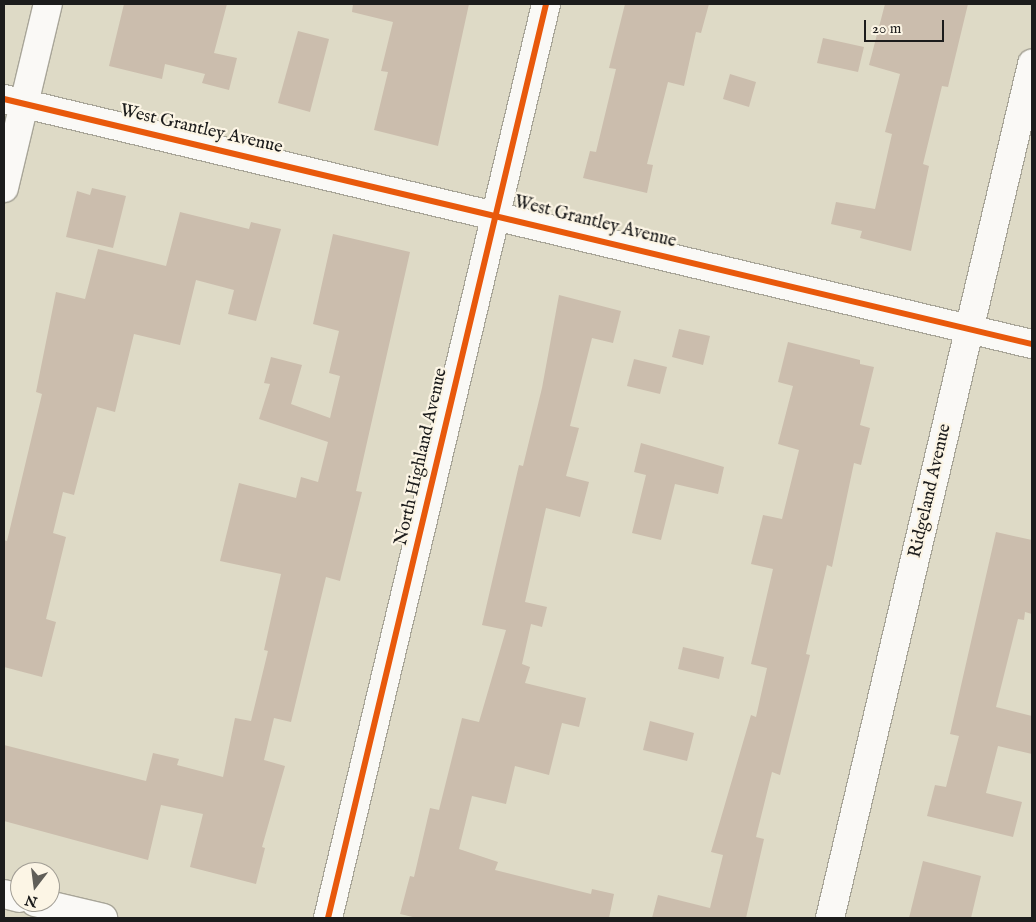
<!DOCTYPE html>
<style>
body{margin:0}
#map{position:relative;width:1036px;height:922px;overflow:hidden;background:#dedac6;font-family:"IM FELL English",serif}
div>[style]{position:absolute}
.building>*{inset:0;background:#cbbdad}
.roads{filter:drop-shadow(1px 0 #a8a598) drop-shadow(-1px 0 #a8a598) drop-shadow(0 1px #a8a598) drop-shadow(0 -1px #a8a598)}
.minor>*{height:28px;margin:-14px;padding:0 14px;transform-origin:14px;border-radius:14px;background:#faf9f6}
.cycleway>*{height:6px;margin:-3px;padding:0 3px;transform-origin:3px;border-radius:3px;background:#e8590c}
span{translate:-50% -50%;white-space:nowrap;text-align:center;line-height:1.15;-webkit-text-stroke:4.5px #fcf5e5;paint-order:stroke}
.street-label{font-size:18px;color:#1c1c1c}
.frame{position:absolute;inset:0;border:5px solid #1c1c1c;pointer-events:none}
.north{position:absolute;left:10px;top:862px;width:50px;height:50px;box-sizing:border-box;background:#fcf5e5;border:1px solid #a29e95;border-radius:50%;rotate:195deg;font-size:14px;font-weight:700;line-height:20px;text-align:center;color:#1c1c1c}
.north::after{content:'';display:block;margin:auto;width:18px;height:22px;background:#605e58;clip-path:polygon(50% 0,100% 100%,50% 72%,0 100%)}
.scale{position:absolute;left:864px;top:20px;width:80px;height:22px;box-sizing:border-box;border:2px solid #1c1c1c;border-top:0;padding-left:6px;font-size:15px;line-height:18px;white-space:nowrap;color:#1c1c1c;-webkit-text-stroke:4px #fcf5e5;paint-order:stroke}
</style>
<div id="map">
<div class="building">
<div style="clip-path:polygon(124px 4px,227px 4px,214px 53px,237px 58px,229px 90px,202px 83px,205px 74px,165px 64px,162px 79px,109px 66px)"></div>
<div style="clip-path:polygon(353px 4px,469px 4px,438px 146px,374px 130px,388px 72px,381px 71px,393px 22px,352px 12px)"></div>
<div style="clip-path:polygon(625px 4px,709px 4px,701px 33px,696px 32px,684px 86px,668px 82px,647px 164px,653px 165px,647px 193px,583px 178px,590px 151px,596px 152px,616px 69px,609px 68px)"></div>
<div style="clip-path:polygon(885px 4px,968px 4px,948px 87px,942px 86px,923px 164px,929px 166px,911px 251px,860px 238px,862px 231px,831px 224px,836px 202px,875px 209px,892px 134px,885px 132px,900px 74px,869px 65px)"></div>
<div style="clip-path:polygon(298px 31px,329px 39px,310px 112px,278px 103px)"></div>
<div style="clip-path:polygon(823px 38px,864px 47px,858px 72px,817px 63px)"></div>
<div style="clip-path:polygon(730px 74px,756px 82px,749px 107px,723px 99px)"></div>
<div style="clip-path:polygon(92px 188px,126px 196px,113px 248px,66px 237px,77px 191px,90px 195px)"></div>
<div style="clip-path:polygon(180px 212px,249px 229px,251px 222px,281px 229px,256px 321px,228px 314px,234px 290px,196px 280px,180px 345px,134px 334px,115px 412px,97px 407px,74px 495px,63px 492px,53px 533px,66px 537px,46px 619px,56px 622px,42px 677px,4px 667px,4px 540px,7px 541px,42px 394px,36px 392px,56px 292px,85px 299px,98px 249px,166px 266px)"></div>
<div style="clip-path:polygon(333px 234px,410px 252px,356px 491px,362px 492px,340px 581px,326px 577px,291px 722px,274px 718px,264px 760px,285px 766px,262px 847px,265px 848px,256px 884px,190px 867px,203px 814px,161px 805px,148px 860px,4px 821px,4px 745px,146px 781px,153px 753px,179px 759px,177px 765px,223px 777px,235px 718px,251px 721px,268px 651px,264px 650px,281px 574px,220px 561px,239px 483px,296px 498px,301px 477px,318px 482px,328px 442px,259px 419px,270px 384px,264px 383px,271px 357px,302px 365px,291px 404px,330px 418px,340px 376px,329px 373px,339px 331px,313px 324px)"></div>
<div style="clip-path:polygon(559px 295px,621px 311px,613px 343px,592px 338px,570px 426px,579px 428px,566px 476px,589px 482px,580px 517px,546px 508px,525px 602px,547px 607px,542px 627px,531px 624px,522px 664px,530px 667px,525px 683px,586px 698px,579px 727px,562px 723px,549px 775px,515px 766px,506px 804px,472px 796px,459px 849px,498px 862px,495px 870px,591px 894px,592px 889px,614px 894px,609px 918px,417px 918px,400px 914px,410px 876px,414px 877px,430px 808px,439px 810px,462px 718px,479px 722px,506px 630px,482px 625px,519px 465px,523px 466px,542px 388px)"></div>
<div style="clip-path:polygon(679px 329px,710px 336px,703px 365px,672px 357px)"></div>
<div style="clip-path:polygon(788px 342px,860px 360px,860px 364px,874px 367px,860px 425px,870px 428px,861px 465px,854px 463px,832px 567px,827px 565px,806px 654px,810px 655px,780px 775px,772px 772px,756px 837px,764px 839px,746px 918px,652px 918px,658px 895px,710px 908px,723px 855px,711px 852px,751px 715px,756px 717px,767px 668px,751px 664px,773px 569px,751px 564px,763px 515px,782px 519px,799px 450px,778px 444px,793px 386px,778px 382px)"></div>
<div style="clip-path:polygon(634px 359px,667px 367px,660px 394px,627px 386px)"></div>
<div style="clip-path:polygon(641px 443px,724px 467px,718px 494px,675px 484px,661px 540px,632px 533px,646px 475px,634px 472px)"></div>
<div style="clip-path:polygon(996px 532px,1032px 540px,1032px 614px,1025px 612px,1024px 620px,1018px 619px,996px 707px,1032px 716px,1032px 754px,998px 746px,986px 793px,1022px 802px,1013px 837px,927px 816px,935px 785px,946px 787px,959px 736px,950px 734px)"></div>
<div style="clip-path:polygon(683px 647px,724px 657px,719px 679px,678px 669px)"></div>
<div style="clip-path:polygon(650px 721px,694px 733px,687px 761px,643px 750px)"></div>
<div style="clip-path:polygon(923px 861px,981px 876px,971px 918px,909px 918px)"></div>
</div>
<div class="roads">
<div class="minor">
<div style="left:4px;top:99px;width:1057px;rotate:13.41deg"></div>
<div style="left:4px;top:188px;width:189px;rotate:-76.6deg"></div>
<div style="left:4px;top:894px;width:16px;rotate:14deg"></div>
<div style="left:35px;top:902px;width:70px;rotate:13.2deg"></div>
<div style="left:328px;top:918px;width:940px;rotate:-76.58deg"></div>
<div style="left:830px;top:918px;width:878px;rotate:-76.69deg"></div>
</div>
</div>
<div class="cycleway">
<div style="left:4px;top:99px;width:1057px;rotate:13.41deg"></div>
<div style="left:328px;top:918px;width:940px;rotate:-76.58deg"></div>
</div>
<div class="street-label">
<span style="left:201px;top:130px;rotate:13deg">West Grantley Avenue</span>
<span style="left:595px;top:223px;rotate:14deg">West Grantley Avenue</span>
<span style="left:422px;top:457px;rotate:-77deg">North Highland Avenue</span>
<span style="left:931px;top:491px;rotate:-77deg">Ridgeland Avenue</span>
</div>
<div class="frame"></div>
<div class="north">N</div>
<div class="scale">20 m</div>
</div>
